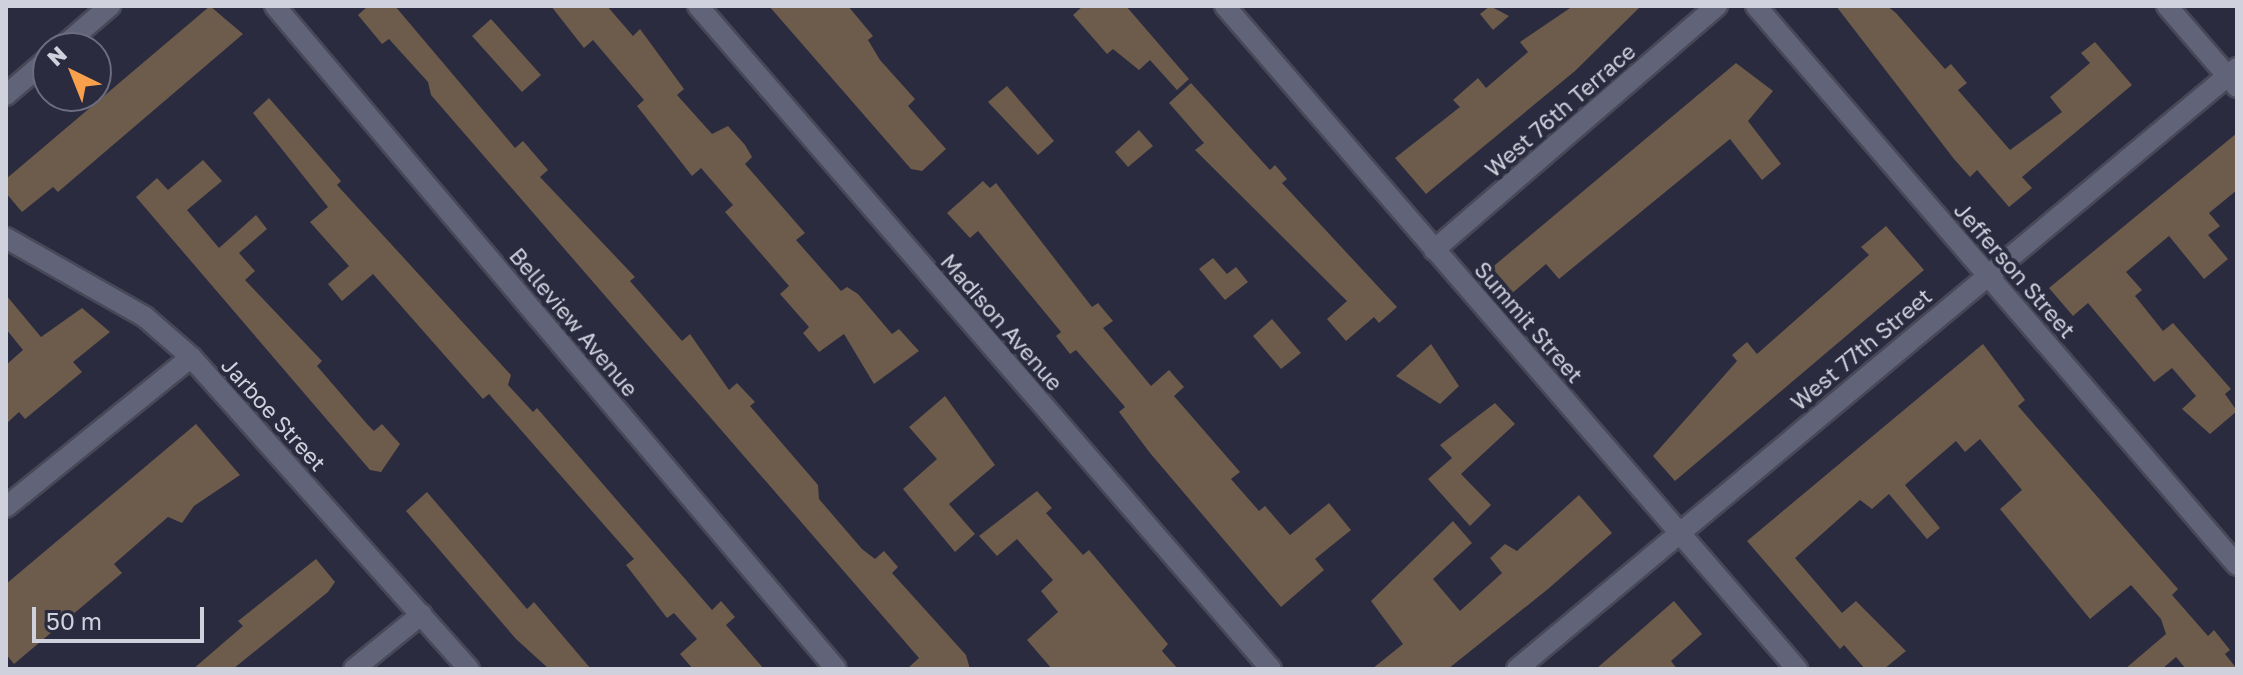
<!DOCTYPE html>
<style>
body{margin:0}
#map{position:relative;width:2243px;height:675px;overflow:hidden;background:#2a2b3e;font-family:"Golos Text",sans-serif}
div>[style]{position:absolute}
.building>*{inset:0;background:#6d5b4c}
.roads{filter:drop-shadow(2px 0 #484858) drop-shadow(-2px 0 #484858) drop-shadow(0 2px #484858) drop-shadow(0 -2px #484858)}
.street>*{height:20px;margin:-10px;padding:0 10px;transform-origin:10px;border-radius:10px;background:#616378}
.secondary>*{height:20px;margin:-10px;padding:0 10px;transform-origin:10px;border-radius:10px;background:#616378}
span{translate:-50% -50%;white-space:nowrap;text-align:center;line-height:1.15;-webkit-text-stroke:8px #2a2b3e;paint-order:stroke}
.street-label{font-size:22px;color:#cfd1dd}
.frame{position:absolute;inset:0;border:8px solid #cfd1dd;pointer-events:none}
.north{position:absolute;left:32px;top:32px;width:80px;height:80px;box-sizing:border-box;background:#2a2b3e;border:2px solid #6c6d7e;border-radius:50%;rotate:317deg;font-size:22px;font-weight:700;line-height:32px;text-align:center;color:#cfd1dd}
.north::after{content:'';display:block;margin:auto;width:28px;height:36px;background:#f9a04d;clip-path:polygon(50% 0,100% 100%,50% 72%,0 100%)}
.scale{position:absolute;left:32px;top:607px;width:172px;height:36px;box-sizing:border-box;border:4px solid #cfd1dd;border-top:0;padding-left:10px;font-size:24px;line-height:28px;white-space:nowrap;color:#cfd1dd;-webkit-text-stroke:6px #2a2b3e;paint-order:stroke}
</style>
<div id="map">
<div class="building">
<div style="clip-path:polygon(210px 6px,243px 34px,58px 192px,53px 187px,22px 212px,6px 193px,6px 179px)"></div>
<div style="clip-path:polygon(368px 6px,395px 6px,515px 148px,523px 141px,548px 170px,540px 177px,635px 277px,630px 281px,682px 341px,690px 334px,729px 390px,737px 383px,755px 402px,750px 406px,818px 485px,819px 499px,862px 549px,875px 559px,884px 551px,898px 567px,892px 573px,966px 655px,970px 669px,907px 669px,919px 658px,431px 95px,428px 82px,389px 39px,382px 44px,358px 15px)"></div>
<div style="clip-path:polygon(551px 6px,607px 6px,633px 36px,640px 29px,684px 89px,677px 95px,712px 134px,728px 126px,745px 145px,752px 157px,745px 164px,805px 233px,796px 240px,841px 291px,847px 287px,858px 294px,892px 334px,899px 329px,919px 351px,874px 384px,844px 334px,819px 352px,803px 333px,809px 327px,780px 294px,789px 286px,725px 212px,733px 205px,701px 168px,692px 176px,637px 106px,644px 100px,593px 40px,584px 48px)"></div>
<div style="clip-path:polygon(769px 6px,848px 6px,873px 36px,868px 40px,880px 60px,915px 99px,908px 106px,946px 149px,922px 171px,911px 169px)"></div>
<div style="clip-path:polygon(1083px 6px,1126px 6px,1189px 79px,1177px 90px,1150px 60px,1139px 70px,1113px 49px,1107px 54px,1073px 15px)"></div>
<div style="clip-path:polygon(1490px 6px,1509px 16px,1493px 30px,1480px 14px)"></div>
<div style="clip-path:polygon(1573px 6px,1641px 6px,1575px 71px,1426px 194px,1395px 158px,1460px 107px,1453px 100px,1478px 78px,1486px 88px,1528px 52px,1520px 42px)"></div>
<div style="clip-path:polygon(1836px 6px,1887px 6px,1896px 13px,1945px 69px,1951px 64px,1967px 83px,1958px 90px,2010px 150px,2062px 112px,2050px 97px,2090px 63px,2081px 53px,2095px 42px,2132px 85px,2022px 177px,2032px 188px,2009px 207px,1977px 170px,1970px 177px,1954px 159px)"></div>
<div style="clip-path:polygon(491px 19px,541px 75px,522px 92px,472px 36px)"></div>
<div style="clip-path:polygon(1736px 63px,1773px 91px,1748px 121px,1781px 164px,1762px 180px,1730px 139px,1559px 279px,1546px 264px,1510px 295px,1489px 270px)"></div>
<div style="clip-path:polygon(1191px 83px,1270px 170px,1275px 165px,1287px 179px,1282px 183px,1397px 307px,1379px 323px,1374px 317px,1346px 341px,1327px 319px,1347px 301px,1195px 150px,1204px 143px,1169px 103px)"></div>
<div style="clip-path:polygon(1007px 86px,1054px 141px,1038px 155px,988px 102px)"></div>
<div style="clip-path:polygon(269px 98px,341px 181px,337px 185px,511px 375px,508px 385px,533px 412px,537px 408px,712px 610px,721px 601px,735px 617px,726px 625px,764px 669px,693px 669px,680px 654px,697px 639px,674px 613px,667px 618px,626px 565px,634px 559px,489px 394px,483px 399px,373px 274px,342px 301px,328px 284px,349px 266px,310px 222px,328px 207px,253px 113px)"></div>
<div style="clip-path:polygon(1139px 130px,1153px 146px,1128px 167px,1115px 152px)"></div>
<div style="clip-path:polygon(2237px 133px,2237px 190px,2209px 213px,2220px 226px,2208px 235px,2228px 259px,2204px 279px,2169px 236px,2126px 272px,2142px 290px,2135px 296px,2163px 331px,2173px 323px,2231px 389px,2225px 394px,2237px 411px,2210px 434px,2182px 409px,2196px 396px,2172px 368px,2154px 382px,2088px 303px,2073px 316px,2049px 288px)"></div>
<div style="clip-path:polygon(203px 160px,222px 181px,187px 210px,219px 248px,256px 215px,267px 229px,239px 253px,255px 271px,245px 280px,322px 361px,317px 366px,367px 424px,374px 431px,382px 424px,400px 444px,381px 472px,370px 470px,136px 197px,157px 178px,168px 190px)"></div>
<div style="clip-path:polygon(983px 181px,990px 188px,996px 183px,1092px 307px,1098px 303px,1113px 321px,1103px 328px,1151px 386px,1169px 370px,1184px 387px,1174px 396px,1240px 472px,1231px 479px,1259px 511px,1265px 506px,1290px 535px,1329px 503px,1351px 530px,1315px 559px,1324px 570px,1281px 607px,1150px 453px,1119px 412px,1125px 407px,1076px 350px,1070px 354px,1056px 336px,1061px 332px,978px 231px,970px 238px,947px 213px)"></div>
<div style="clip-path:polygon(1886px 226px,1924px 270px,1675px 481px,1653px 456px,1737px 361px,1732px 355px,1747px 342px,1757px 354px,1869px 255px,1861px 247px)"></div>
<div style="clip-path:polygon(1213px 258px,1227px 274px,1236px 267px,1248px 282px,1225px 300px,1199px 269px)"></div>
<div style="clip-path:polygon(6px 295px,41px 337px,82px 308px,110px 332px,73px 362px,82px 372px,25px 419px,19px 412px,6px 424px,6px 365px,23px 350px,6px 329px)"></div>
<div style="clip-path:polygon(1272px 319px,1301px 353px,1281px 369px,1253px 336px)"></div>
<div style="clip-path:polygon(1431px 344px,1459px 386px,1440px 404px,1396px 376px)"></div>
<div style="clip-path:polygon(1983px 344px,2025px 400px,2018px 406px,2178px 589px,2172px 595px,2208px 636px,2214px 630px,2230px 650px,2225px 654px,2237px 669px,2186px 669px,2176px 657px,2162px 669px,2125px 669px,2166px 634px,2161px 619px,2131px 585px,2090px 619px,2000px 509px,2022px 490px,1980px 439px,1965px 452px,1956px 441px,1905px 485px,1940px 528px,1927px 539px,1889px 494px,1872px 509px,1860px 500px,1795px 558px,1842px 613px,1856px 601px,1906px 651px,1884px 669px,1865px 669px,1844px 645px,1840px 649px,1747px 541px)"></div>
<div style="clip-path:polygon(945px 396px,995px 465px,949px 504px,975px 534px,955px 552px,903px 489px,937px 459px,909px 427px)"></div>
<div style="clip-path:polygon(1495px 403px,1515px 424px,1461px 474px,1491px 505px,1470px 526px,1428px 479px,1452px 458px,1440px 445px)"></div>
<div style="clip-path:polygon(196px 424px,240px 475px,194px 506px,182px 523px,168px 517px,114px 564px,122px 573px,14px 664px,6px 654px,6px 584px)"></div>
<div style="clip-path:polygon(1037px 491px,1052px 508px,1046px 513px,1083px 555px,1089px 550px,1168px 644px,1162px 651px,1178px 669px,1052px 669px,1027px 640px,1058px 612px,1041px 591px,1053px 580px,1017px 539px,997px 556px,979px 536px)"></div>
<div style="clip-path:polygon(427px 492px,527px 609px,534px 602px,591px 669px,549px 669px,516px 639px,406px 511px)"></div>
<div style="clip-path:polygon(1579px 495px,1612px 533px,1548px 589px,1448px 669px,1372px 669px,1403px 644px,1371px 601px,1453px 521px,1472px 543px,1433px 579px,1460px 611px,1502px 573px,1490px 558px,1505px 544px,1517px 551px)"></div>
<div style="clip-path:polygon(316px 559px,335px 582px,328px 592px,233px 669px,193px 669px,243px 626px,238px 621px)"></div>
<div style="clip-path:polygon(1674px 601px,1702px 634px,1671px 661px,1677px 669px,1596px 669px)"></div>
</div>
<div class="roads">
<div class="street">
<div style="left:275px;top:6px;width:868px;rotate:49.76deg"></div>
<div style="left:698px;top:6px;width:876px;rotate:49.16deg"></div>
<div style="left:1225px;top:6px;width:876px;rotate:49.21deg"></div>
<div style="left:1756px;top:6px;width:737px;rotate:49.29deg"></div>
<div style="left:2167px;top:6px;width:107px;rotate:49.2deg"></div>
<div style="left:6px;top:238px;width:160px;rotate:29.6deg"></div>
<div style="left:145px;top:317px;width:61px;rotate:41deg"></div>
<div style="left:191px;top:357px;width:418px;rotate:48.3deg"></div>
<div style="left:1434px;top:250px;width:374px;rotate:-40.8deg"></div>
<div style="left:6px;top:507px;width:238px;rotate:-39deg"></div>
<div style="left:354px;top:669px;width:87px;rotate:-39deg"></div>
<div style="left:1517px;top:669px;width:938px;rotate:-39.85deg"></div>
</div>
<div class="secondary">
<div style="left:61px;top:48px;width:65px;rotate:-40.6deg"></div>
<div style="left:6px;top:95px;width:55px;rotate:-40.6deg"></div>
</div>
</div>
<div class="street-label">
<span style="left:1560px;top:110px;rotate:-41deg">West 76th Terrace</span>
<span style="left:2015px;top:270px;rotate:49deg">Jefferson Street</span>
<span style="left:574px;top:322px;rotate:50deg">Belleview Avenue</span>
<span style="left:1002px;top:322px;rotate:49deg">Madison Avenue</span>
<span style="left:1529px;top:322px;rotate:49deg">Summit Street</span>
<span style="left:1861px;top:349px;rotate:-40deg">West 77th Street</span>
<span style="left:274px;top:414px;rotate:48deg">Jarboe Street</span>
</div>
<div class="frame"></div>
<div class="north">N</div>
<div class="scale">50 m</div>
</div>
